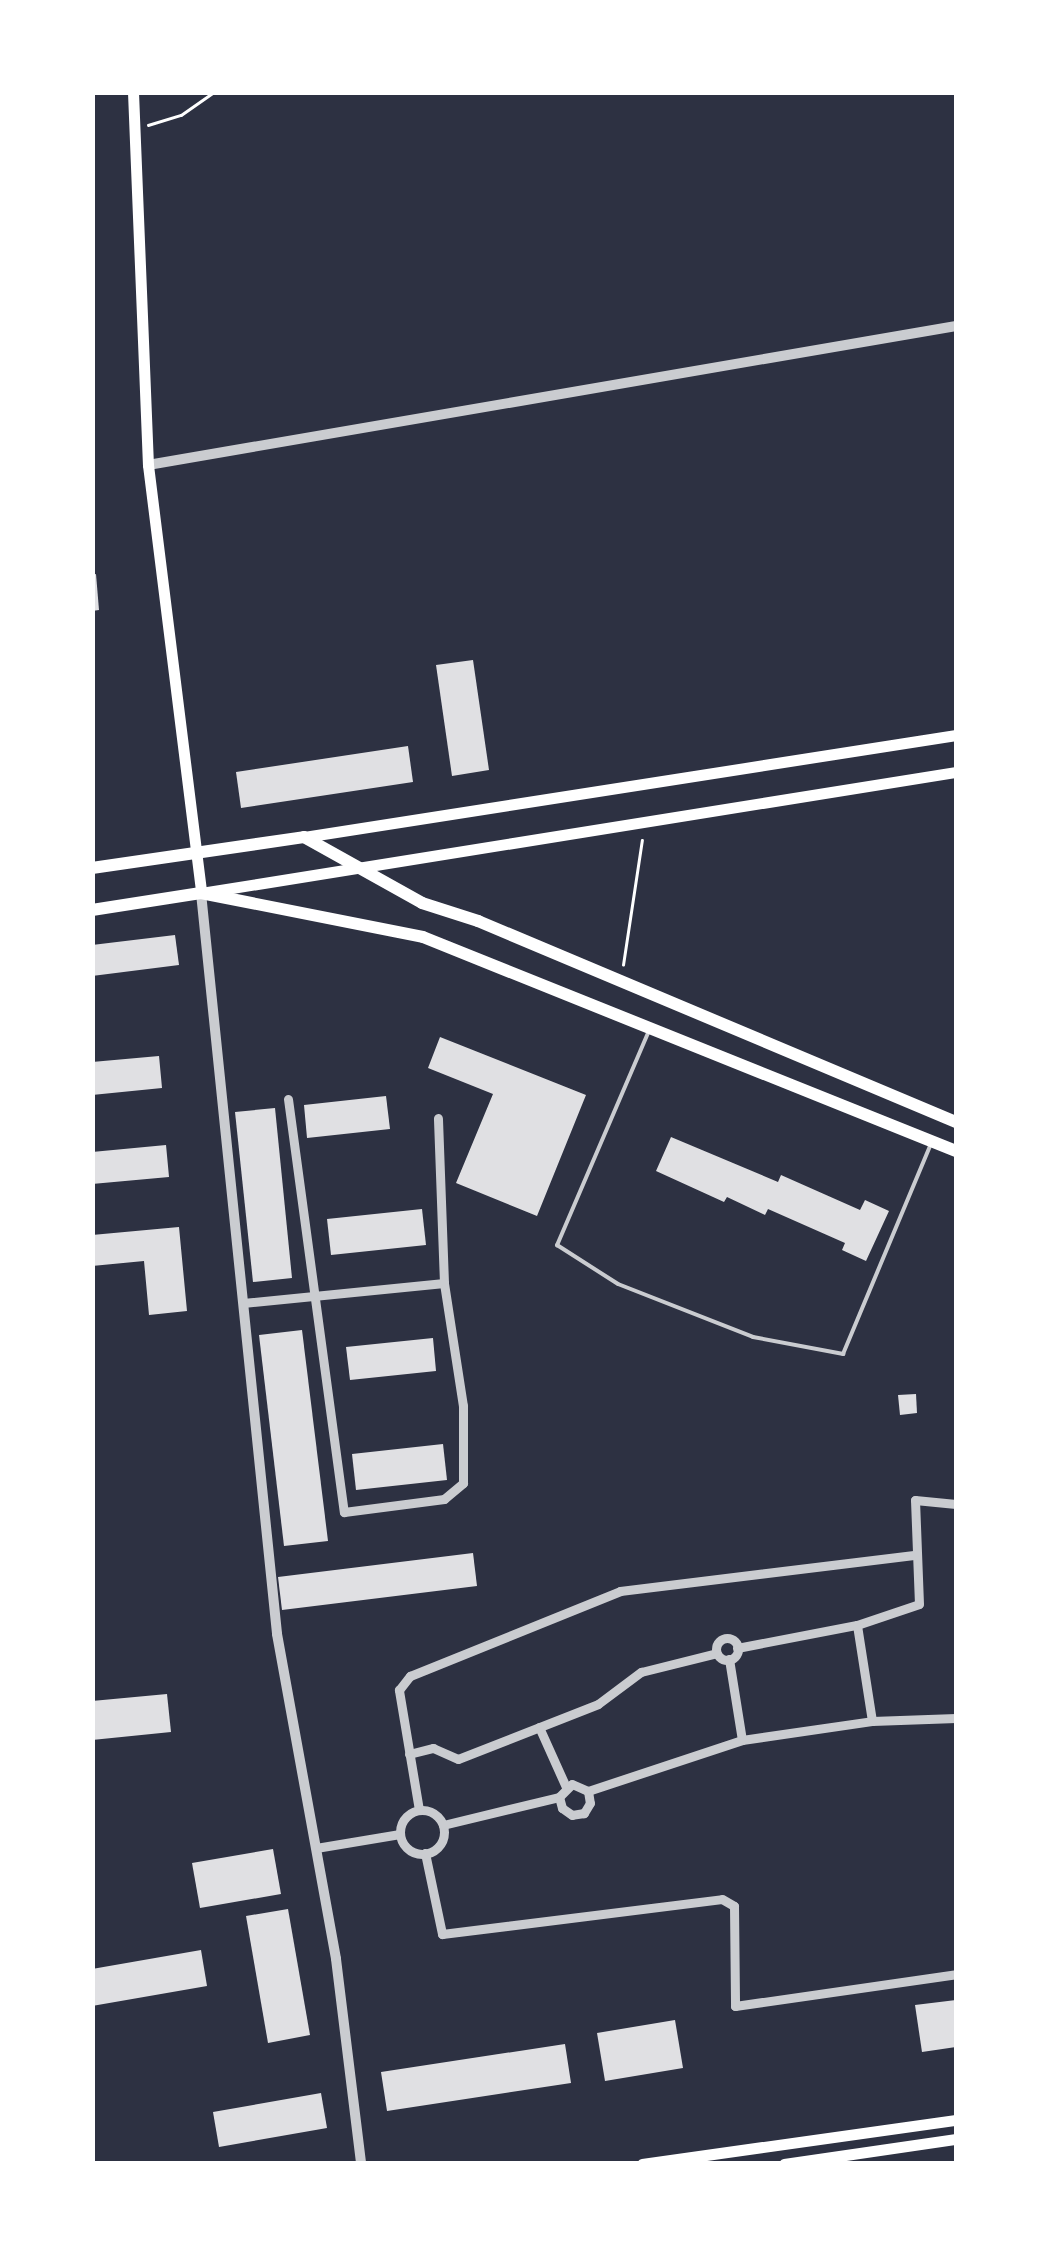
<!DOCTYPE html>
<style>
body{margin:0}
#map{position:relative;width:1049px;height:2256px;overflow:hidden;background:#2d3142;font-family:Signika,sans-serif}
div>[style]{position:absolute}
.building>*{inset:0;background:#e0e0e3}
.path>*{height:2.5px;margin:-1.25px;padding:0 1.25px;transform-origin:1.25px;border-radius:1.25px;background:#fff}
.service>*{height:4px;margin:-2px;padding:0 2px;transform-origin:2px;border-radius:2px;background:#caccd0}
.minor>*{height:9px;margin:-4.5px;padding:0 4.5px;transform-origin:4.5px;border-radius:4.5px;background:#caccd0}
.minor>.ring{margin:-4.5px;padding:0;box-sizing:content-box;background:none;border:9px solid #caccd0;border-radius:50%}
.tertiary>*{height:10px;margin:-5px;padding:0 5px;transform-origin:5px;border-radius:5px;background:#caccd0}
.secondary>*{height:11px;margin:-5.5px;padding:0 5.5px;transform-origin:5.5px;border-radius:5.5px;background:#fff}
.primary>*{height:12px;margin:-6px;padding:0 6px;transform-origin:6px;border-radius:6px;background:#fff}
span{translate:-50% -50%;white-space:nowrap;text-align:center;line-height:1.15;-webkit-text-stroke:8px #fff;paint-order:stroke}
.frame{position:absolute;inset:0;border:95px solid #fff;pointer-events:none}
</style>
<div id="map">
<div class="building">
<div style="clip-path:polygon(96px 574px,99px 610px,92px 611px,92px 575px)"></div>
<div style="clip-path:polygon(473px 660px,489px 770px,452px 776px,436px 665px)"></div>
<div style="clip-path:polygon(408px 746px,413px 782px,241px 808px,236px 772px)"></div>
<div style="clip-path:polygon(175px 935px,179px 965px,92px 976px,92px 945px)"></div>
<div style="clip-path:polygon(440px 1037px,586px 1095px,537px 1216px,456px 1183px,493px 1094px,428px 1068px)"></div>
<div style="clip-path:polygon(159px 1056px,162px 1088px,92px 1095px,92px 1062px)"></div>
<div style="clip-path:polygon(386px 1096px,390px 1129px,307px 1138px,304px 1105px)"></div>
<div style="clip-path:polygon(275px 1108px,292px 1278px,253px 1282px,235px 1112px)"></div>
<div style="clip-path:polygon(671px 1137px,778px 1182px,781px 1175px,860px 1210px,865px 1200px,889px 1211px,866px 1261px,842px 1250px,845px 1243px,768px 1209px,765px 1215px,727px 1197px,724px 1202px,656px 1171px)"></div>
<div style="clip-path:polygon(166px 1145px,169px 1177px,92px 1184px,92px 1152px)"></div>
<div style="clip-path:polygon(422px 1209px,426px 1245px,331px 1255px,327px 1219px)"></div>
<div style="clip-path:polygon(179px 1227px,187px 1311px,149px 1315px,144px 1261px,92px 1266px,92px 1235px)"></div>
<div style="clip-path:polygon(302px 1330px,328px 1541px,284px 1546px,259px 1335px)"></div>
<div style="clip-path:polygon(433px 1338px,436px 1371px,350px 1380px,346px 1347px)"></div>
<div style="clip-path:polygon(916px 1394px,917px 1413px,900px 1415px,898px 1395px)"></div>
<div style="clip-path:polygon(443px 1444px,447px 1480px,356px 1490px,352px 1454px)"></div>
<div style="clip-path:polygon(473px 1553px,477px 1586px,282px 1610px,278px 1577px)"></div>
<div style="clip-path:polygon(167px 1694px,171px 1732px,92px 1740px,92px 1701px)"></div>
<div style="clip-path:polygon(273px 1849px,281px 1894px,200px 1908px,192px 1863px)"></div>
<div style="clip-path:polygon(288px 1909px,310px 2035px,268px 2043px,246px 1916px)"></div>
<div style="clip-path:polygon(201px 1950px,207px 1986px,92px 2006px,92px 1969px)"></div>
<div style="clip-path:polygon(956px 2000px,956px 2047px,922px 2052px,915px 2005px)"></div>
<div style="clip-path:polygon(675px 2020px,683px 2068px,605px 2081px,597px 2033px)"></div>
<div style="clip-path:polygon(565px 2044px,571px 2083px,387px 2111px,381px 2072px)"></div>
<div style="clip-path:polygon(321px 2093px,327px 2128px,219px 2147px,213px 2112px)"></div>
</div>
<div class="path">
<div style="left:148px;top:125px;width:34px;rotate:-17deg"></div>
<div style="left:181px;top:115px;width:40px;rotate:-34.9deg"></div>
<div style="left:623px;top:965px;width:126px;rotate:-81.4deg"></div>
</div>
<div class="service">
<div style="left:648px;top:1033px;width:231px;rotate:113.2deg"></div>
<div style="left:557px;top:1245px;width:72px;rotate:32.6deg"></div>
<div style="left:618px;top:1284px;width:145px;rotate:21.4deg"></div>
<div style="left:753px;top:1337px;width:92px;rotate:10.7deg"></div>
<div style="left:843px;top:1354px;width:225px;rotate:-67.3deg"></div>
</div>
<div class="minor">
<div style="left:288px;top:1099px;width:417px;rotate:82.3deg"></div>
<div style="left:344px;top:1512px;width:101px;rotate:-7.4deg"></div>
<div style="left:444px;top:1499px;width:25px;rotate:-40deg"></div>
<div style="left:463px;top:1483px;width:77px;rotate:-90deg"></div>
<div style="left:463px;top:1406px;width:124px;rotate:-98.8deg"></div>
<div style="left:444px;top:1283px;width:165px;rotate:-92.1deg"></div>
<div style="left:243px;top:1303px;width:202px;rotate:-5.7deg"></div>
<div class="ring" style="left:716px;top:1638px;width:13px;height:13px"></div>
<div style="left:737px;top:1648px;width:122px;rotate:-10.9deg"></div>
<div style="left:729px;top:1659px;width:82px;rotate:80.9deg"></div>
<div style="left:872px;top:1721px;width:97px;rotate:-98.9deg"></div>
<div style="left:857px;top:1625px;width:65px;rotate:-18.7deg"></div>
<div style="left:919px;top:1604px;width:104px;rotate:-92.2deg"></div>
<div style="left:915px;top:1500px;width:41px;rotate:5.6deg"></div>
<div style="left:539px;top:1727px;width:66px;rotate:65.8deg"></div>
<div style="left:409px;top:1754px;width:25px;rotate:-14deg"></div>
<div style="left:433px;top:1748px;width:27px;rotate:24deg"></div>
<div style="left:458px;top:1759px;width:150px;rotate:-21.4deg"></div>
<div style="left:598px;top:1704px;width:54px;rotate:-36.7deg"></div>
<div style="left:641px;top:1672px;width:78px;rotate:-14deg"></div>
<div style="left:588px;top:1791px;width:162px;rotate:-18.3deg"></div>
<div style="left:742px;top:1740px;width:131px;rotate:-8.3deg"></div>
<div style="left:872px;top:1721px;width:84px;rotate:-2deg"></div>
<div style="left:419px;top:1810px;width:122px;rotate:-99.5deg"></div>
<div style="left:399px;top:1690px;width:18px;rotate:-52deg"></div>
<div style="left:410px;top:1676px;width:227px;rotate:-22deg"></div>
<div style="left:620px;top:1591px;width:296px;rotate:-7deg"></div>
<div class="ring" style="left:400px;top:1810px;width:35px;height:35px"></div>
<div style="left:443px;top:1825px;width:119px;rotate:-13.6deg"></div>
<div style="left:559px;top:1797px;width:18px;rotate:-45deg"></div>
<div style="left:572px;top:1784px;width:17px;rotate:24deg"></div>
<div style="left:588px;top:1791px;width:12px;rotate:81deg"></div>
<div style="left:590px;top:1803px;width:12px;rotate:121deg"></div>
<div style="left:584px;top:1813px;width:12px;rotate:171deg"></div>
<div style="left:572px;top:1815px;width:12px;rotate:-145deg"></div>
<div style="left:562px;top:1808px;width:11px;rotate:-105deg"></div>
<div style="left:316px;top:1848px;width:85px;rotate:-9.5deg"></div>
<div style="left:425px;top:1853px;width:83px;rotate:78.1deg"></div>
<div style="left:442px;top:1934px;width:282px;rotate:-7.1deg"></div>
<div style="left:722px;top:1899px;width:14px;rotate:30deg"></div>
<div style="left:734px;top:1906px;width:100px;rotate:89.4deg"></div>
<div style="left:735px;top:2006px;width:223px;rotate:-8.2deg"></div>
</div>
<div class="tertiary">
<div style="left:148px;top:465px;width:820px;rotate:-9.76deg"></div>
<div style="left:201px;top:893px;width:745px;rotate:84.14deg"></div>
<div style="left:277px;top:1634px;width:330px;rotate:79.7deg"></div>
<div style="left:336px;top:1959px;width:207px;rotate:83deg"></div>
</div>
<div class="secondary">
<div style="left:133px;top:92px;width:373px;rotate:87.7deg"></div>
<div style="left:148px;top:465px;width:431px;rotate:82.9deg"></div>
<div style="left:201px;top:893px;width:765px;rotate:-9.11deg"></div>
<div style="left:304px;top:837px;width:660px;rotate:-8.89deg"></div>
<div style="left:642px;top:2164px;width:317px;rotate:-8deg"></div>
<div style="left:784px;top:2164px;width:174px;rotate:-8.3deg"></div>
</div>
<div class="primary">
<div style="left:92px;top:868px;width:214px;rotate:-8.3deg"></div>
<div style="left:304px;top:837px;width:135px;rotate:29.2deg"></div>
<div style="left:422px;top:903px;width:59px;rotate:17.8deg"></div>
<div style="left:478px;top:921px;width:519px;rotate:22.81deg"></div>
<div style="left:92px;top:910px;width:110px;rotate:-8.9deg"></div>
<div style="left:201px;top:893px;width:226px;rotate:11.2deg"></div>
<div style="left:423px;top:937px;width:574px;rotate:21.88deg"></div>
</div>
<div class="frame"></div>
</div>
